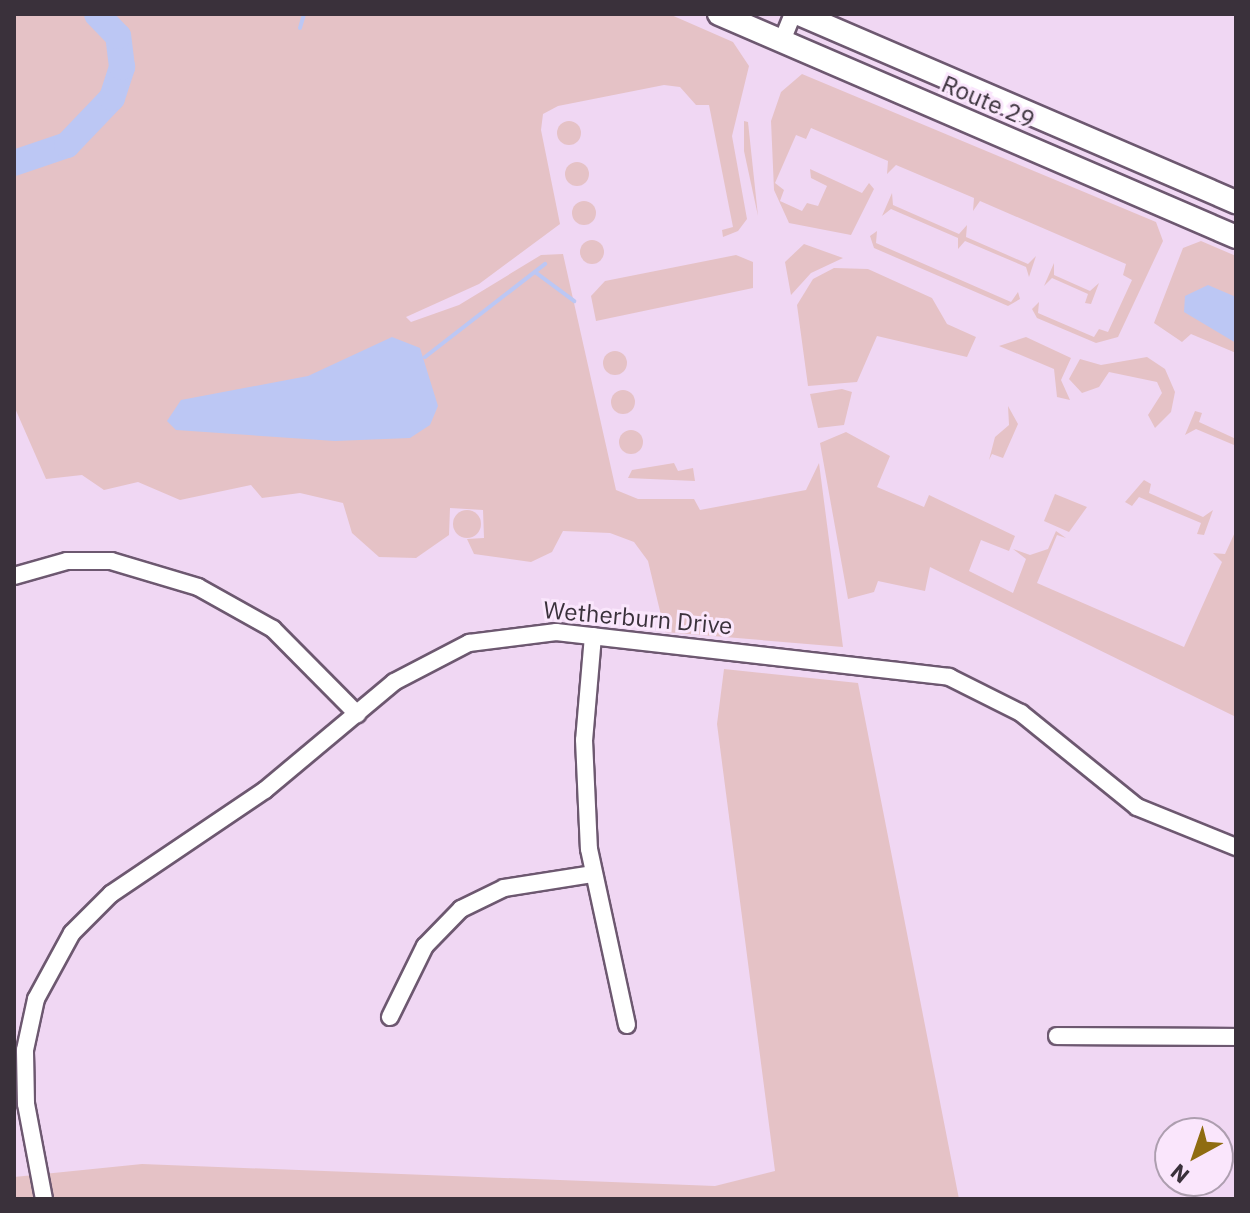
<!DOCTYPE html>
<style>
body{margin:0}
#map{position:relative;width:1250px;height:1213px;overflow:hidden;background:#f0d7f3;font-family:"IBM Plex Sans",sans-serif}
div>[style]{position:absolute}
.green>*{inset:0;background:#e5c2c6}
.round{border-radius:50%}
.water>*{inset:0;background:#bcc7f4}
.stream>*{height:4px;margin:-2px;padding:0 2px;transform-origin:2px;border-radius:2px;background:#bcc7f4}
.river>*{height:26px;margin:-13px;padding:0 13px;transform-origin:13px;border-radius:13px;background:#bcc7f4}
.roads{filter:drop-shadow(2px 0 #6d5870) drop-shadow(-2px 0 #6d5870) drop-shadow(0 2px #6d5870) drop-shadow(0 -2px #6d5870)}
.minor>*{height:16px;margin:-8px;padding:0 8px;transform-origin:8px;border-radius:8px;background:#fff}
.major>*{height:22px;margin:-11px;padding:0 11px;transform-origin:11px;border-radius:11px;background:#fff}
span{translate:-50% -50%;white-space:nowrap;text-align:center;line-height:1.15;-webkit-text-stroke:6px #fae6fc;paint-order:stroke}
.street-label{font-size:24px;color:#3a313b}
.frame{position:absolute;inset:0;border:16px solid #3a313b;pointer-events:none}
.north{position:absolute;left:1154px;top:1117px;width:80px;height:80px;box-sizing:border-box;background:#fae6fc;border:2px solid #ad9eaf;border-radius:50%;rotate:220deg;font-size:22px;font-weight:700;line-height:32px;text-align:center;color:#3a313b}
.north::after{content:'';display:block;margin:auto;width:28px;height:36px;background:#8f6c11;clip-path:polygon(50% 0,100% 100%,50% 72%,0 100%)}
</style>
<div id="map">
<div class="green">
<div style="clip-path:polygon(14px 14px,669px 14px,733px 42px,749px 66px,732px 136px,747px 219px,738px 231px,723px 237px,722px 230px,733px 227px,709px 105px,696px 105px,680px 87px,664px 85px,558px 106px,543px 114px,541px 130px,560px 224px,479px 284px,406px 317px,411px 322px,459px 305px,541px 255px,563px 254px,616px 490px,638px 499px,694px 499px,700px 510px,806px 490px,819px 463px,843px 647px,665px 632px,648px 561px,634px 542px,610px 533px,563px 531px,552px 552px,531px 562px,474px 554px,467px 539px,484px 538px,483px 510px,450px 508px,449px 535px,416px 558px,379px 557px,352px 533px,343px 503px,300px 493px,262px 498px,251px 485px,180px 500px,138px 482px,104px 490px,82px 475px,46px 479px,14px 406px)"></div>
<div style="clip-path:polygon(802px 74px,1156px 222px,1163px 241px,1118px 337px,1096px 343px,1037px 318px,1032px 309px,1039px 302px,1038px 313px,1094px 337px,1099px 329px,1108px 332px,1132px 280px,1123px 275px,1126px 264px,980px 201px,973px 211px,974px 198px,896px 165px,887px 174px,888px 161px,811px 128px,806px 139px,796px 135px,775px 183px,784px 190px,780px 201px,802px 211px,807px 203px,818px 206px,827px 186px,811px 178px,810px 169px,862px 193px,869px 183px,874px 189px,851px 235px,789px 223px,774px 190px,771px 121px,781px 92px)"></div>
<div style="clip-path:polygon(744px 121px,748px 122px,758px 216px,744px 151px)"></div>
<div class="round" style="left:557px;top:121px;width:24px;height:24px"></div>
<div class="round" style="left:565px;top:162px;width:24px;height:24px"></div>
<div style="clip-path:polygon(892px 193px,893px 205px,959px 234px,967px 225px,966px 237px,1028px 264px,1036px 256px,1029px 277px,1026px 267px,965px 241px,958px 249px,958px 238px,891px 209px,882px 216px)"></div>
<div class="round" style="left:572px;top:201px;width:24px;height:24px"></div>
<div style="clip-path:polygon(877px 231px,876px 243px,1011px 302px,1018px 292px,1020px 299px,1008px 306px,874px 248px,870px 236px)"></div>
<div class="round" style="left:580px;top:240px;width:24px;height:24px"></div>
<div style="clip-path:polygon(1201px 241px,1236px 256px,1236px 353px,1191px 334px,1182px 342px,1154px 323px,1183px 248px)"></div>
<div style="clip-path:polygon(804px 244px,843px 258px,811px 273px,791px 295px,785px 262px)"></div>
<div style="clip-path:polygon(736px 255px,753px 262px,753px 288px,596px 321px,591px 296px,605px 281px)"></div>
<div style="clip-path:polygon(1054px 263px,1054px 275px,1090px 291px,1099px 283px,1091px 304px,1085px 303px,1088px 294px,1052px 278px,1044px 286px)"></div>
<div style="clip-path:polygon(834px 268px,868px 269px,932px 298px,947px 324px,976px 337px,967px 357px,877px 336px,857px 382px,808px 386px,797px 305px,813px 279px)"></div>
<div style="clip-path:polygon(1026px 337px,1071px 358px,1061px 380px,1070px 400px,1057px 397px,1054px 369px,999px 346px)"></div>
<div class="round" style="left:603px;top:351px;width:24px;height:24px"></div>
<div style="clip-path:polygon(1147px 357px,1165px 369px,1175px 392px,1171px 412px,1155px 428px,1148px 415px,1162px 393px,1157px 382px,1109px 372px,1099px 387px,1082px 393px,1069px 379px,1080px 359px,1101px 365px)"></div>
<div style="clip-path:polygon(842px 389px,852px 392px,844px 425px,818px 428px,810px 394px)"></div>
<div class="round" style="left:611px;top:390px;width:24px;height:24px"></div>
<div style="clip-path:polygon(1008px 406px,1018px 424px,1003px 458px,992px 454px,989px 460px,995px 437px,1009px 425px)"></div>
<div style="clip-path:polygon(1195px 411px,1202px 413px,1199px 422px,1236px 439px,1236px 457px,1234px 445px,1196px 429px,1185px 435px)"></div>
<div class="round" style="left:619px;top:430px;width:24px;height:24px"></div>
<div style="clip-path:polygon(846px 432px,890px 456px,877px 487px,924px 507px,929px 495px,1015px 536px,1009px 551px,981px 540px,969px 571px,1013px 593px,1026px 559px,1013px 549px,1030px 555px,1048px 549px,1056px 531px,1066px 538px,1057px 535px,1037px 583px,1184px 647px,1222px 562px,1213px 553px,1225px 554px,1236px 530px,1236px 717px,930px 567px,925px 591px,878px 581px,874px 592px,848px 599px,820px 443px)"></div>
<div style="clip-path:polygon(674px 463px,678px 471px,693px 468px,695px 481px,628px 478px,632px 470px)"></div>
<div style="clip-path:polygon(1144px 480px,1151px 484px,1149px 493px,1203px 517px,1213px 510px,1204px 535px,1197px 534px,1201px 523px,1139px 497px,1132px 506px,1125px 502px)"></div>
<div style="clip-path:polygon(1055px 494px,1087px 507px,1069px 532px,1044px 521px)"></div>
<div class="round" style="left:453px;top:510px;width:28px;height:28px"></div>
<div style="clip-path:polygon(724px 669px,858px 683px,959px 1199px,1236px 1199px,14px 1199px,14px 1177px,142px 1164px,715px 1186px,775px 1171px,717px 724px)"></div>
</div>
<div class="water">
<div style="clip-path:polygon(1208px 285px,1236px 297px,1236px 343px,1184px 312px,1185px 296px)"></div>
<div style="clip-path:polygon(392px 337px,420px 348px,438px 406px,430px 425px,410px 438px,335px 441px,176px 430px,167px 421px,181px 400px,308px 376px)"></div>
</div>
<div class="stream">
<div style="left:300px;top:28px;width:15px;rotate:-74deg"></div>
<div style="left:535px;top:272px;width:49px;rotate:36.6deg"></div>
<div style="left:425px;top:357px;width:152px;rotate:-37.8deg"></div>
</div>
<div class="river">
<div style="left:14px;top:163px;width:56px;rotate:-18.8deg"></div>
<div style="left:67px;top:145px;width:65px;rotate:-46.2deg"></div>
<div style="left:112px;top:98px;width:33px;rotate:-72deg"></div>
<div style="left:122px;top:67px;width:31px;rotate:-97deg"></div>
<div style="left:118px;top:36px;width:30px;rotate:-134deg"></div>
</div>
<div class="roads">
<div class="minor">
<div style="left:782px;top:41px;width:29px;rotate:-68deg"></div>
<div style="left:14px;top:576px;width:55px;rotate:-15.8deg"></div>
<div style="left:67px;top:561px;width:44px"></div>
<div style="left:111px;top:561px;width:91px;rotate:16.6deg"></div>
<div style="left:198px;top:587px;width:86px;rotate:29.2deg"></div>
<div style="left:273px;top:629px;width:120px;rotate:45.3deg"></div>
<div style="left:593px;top:636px;width:104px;rotate:94.9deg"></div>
<div style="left:584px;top:740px;width:109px;rotate:87.4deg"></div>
<div style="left:589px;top:849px;width:180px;rotate:77.8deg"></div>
<div style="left:390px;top:1017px;width:79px;rotate:-63.8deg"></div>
<div style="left:425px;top:946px;width:52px;rotate:-45.8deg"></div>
<div style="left:461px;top:909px;width:48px;rotate:-26deg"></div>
<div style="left:504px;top:888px;width:89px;rotate:-9deg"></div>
<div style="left:1057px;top:1036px;width:179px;rotate:0.3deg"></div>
<div style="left:44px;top:1199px;width:97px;rotate:-100.7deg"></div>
<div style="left:26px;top:1104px;width:54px;rotate:-91.1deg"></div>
<div style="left:25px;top:1050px;width:52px;rotate:-77.8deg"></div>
<div style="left:36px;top:999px;width:75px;rotate:-61.4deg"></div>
<div style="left:72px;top:933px;width:55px;rotate:-45deg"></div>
<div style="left:111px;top:894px;width:186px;rotate:-34deg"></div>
<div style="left:265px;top:790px;width:168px;rotate:-39.9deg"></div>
<div style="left:394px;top:682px;width:85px;rotate:-27.5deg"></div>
<div style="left:469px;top:643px;width:88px;rotate:-7.2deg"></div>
<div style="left:556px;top:632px;width:396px;rotate:6.5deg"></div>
<div style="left:949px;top:677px;width:80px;rotate:26.6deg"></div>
<div style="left:1021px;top:713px;width:149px;rotate:39deg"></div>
<div style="left:1137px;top:807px;width:107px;rotate:22deg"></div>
</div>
<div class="major">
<div style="left:719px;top:14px;width:563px;rotate:23.33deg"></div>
<div style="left:799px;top:14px;width:476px;rotate:23.3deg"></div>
</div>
</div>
<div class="street-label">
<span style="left:988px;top:102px;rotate:23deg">Route 29</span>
<span style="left:638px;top:618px;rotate:5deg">Wetherburn Drive</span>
</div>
<div class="frame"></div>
<div class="north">N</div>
</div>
